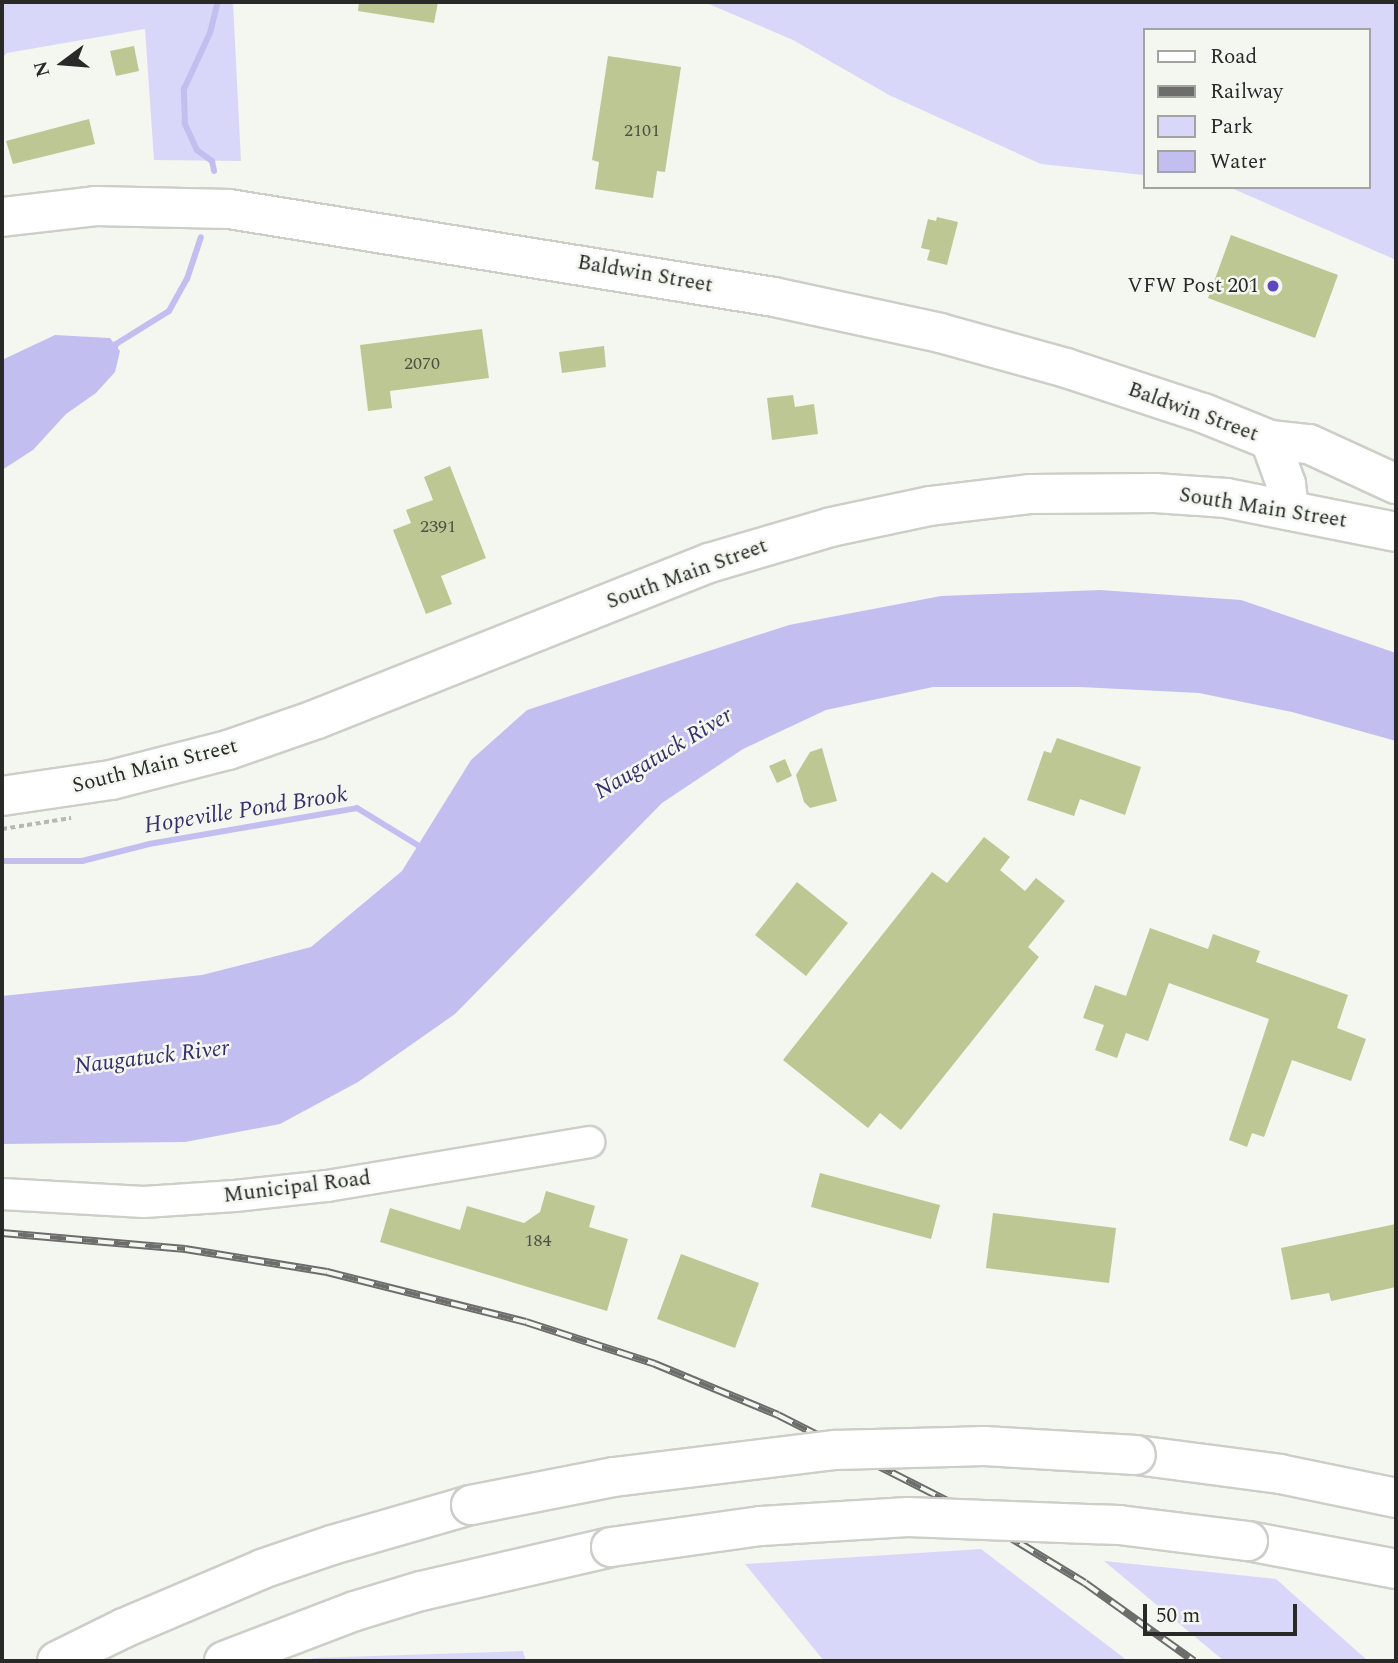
<!DOCTYPE html>
<style>
body{margin:0}
#map{position:relative;width:1398px;height:1663px;overflow:hidden;background:#f4f6f0;font-family:Spectral,serif}
div>[style]{position:absolute}
.green>*{inset:0;background:#d9d7f9}
.water>*{inset:0;background:#c2bff0}
.stream>*{height:6px;margin:-3px;padding:0 3px;transform-origin:3px;border-radius:3px;background:#c2bff0}
.building>*{inset:0;background:#bcc794}
.path>*{height:3.5px;margin-top:-1.75px;transform-origin:0;background:repeating-linear-gradient(90deg,#b6b8b3 0 5px,transparent 0 8.5px)}
.roads{filter:drop-shadow(2px 0 #cdcec8) drop-shadow(-2px 0 #cdcec8) drop-shadow(0 2px #cdcec8) drop-shadow(0 -2px #cdcec8)}
.minor>*{height:30px;margin:-15px;padding:0 15px;transform-origin:15px;border-radius:15px;background:#fff}
.major>*{height:38px;margin:-19px;padding:0 19px;transform-origin:19px;border-radius:19px;background:#fff}
.highway>*{height:38px;margin:-19px;padding:0 19px;transform-origin:19px;border-radius:19px;background:#fff}
.rail>*{height:8px;margin-top:-4px;transform-origin:0;background:repeating-linear-gradient(90deg,#f4f6f0 0 16px,#6d6e6b 0 32px);box-sizing:border-box;border-block:2px solid #6d6e6b}
.bridges{filter:drop-shadow(2px 0 #cdcec8) drop-shadow(-2px 0 #cdcec8) drop-shadow(0 2px #cdcec8) drop-shadow(0 -2px #cdcec8)}
.highway-bridge>*{height:38px;margin:-19px;padding:0 19px;transform-origin:19px;border-radius:19px;background:#fff}
.dots>*{width:19px;height:19px;translate:-50% -50%;box-sizing:border-box;border:4px solid #f4f6f0;border-radius:50%}
span{translate:-50% -50%;white-space:nowrap;text-align:center;line-height:1.15;-webkit-text-stroke:5px #f4f6f0;paint-order:stroke}
.number-label{font-size:18px;color:#4e5143}
.number-label span{-webkit-text-stroke-width:0}
.street-label{font-size:21px;color:#292a28}
.poi-label{font-size:21px;color:#292a28}
.right{translate:-100% -50%;text-align:right}
.water-label{font-size:23px;color:#382e69;font-style:italic}
.frame{position:absolute;inset:0;border:4px solid #292a28;pointer-events:none}
.legend{position:absolute;left:1143px;top:28px;width:228px;height:161px;box-sizing:border-box;background:#f4f6f0;border:2px solid #a3a4a0;margin:0;padding:9px 12px;list-style:none;font-size:21px;color:#292a28}
.legend li{display:flex;align-items:center;gap:14px;height:35px}
.legend b{width:35px;border:2px solid #a3a4a0}
.north{position:absolute;left:28px;top:28px;width:70px;height:70px;-webkit-text-stroke:5px #f4f6f0;paint-order:stroke;rotate:254deg;font-size:19px;font-weight:700;line-height:28px;text-align:center;color:#292a28}
.north::after{content:'';display:block;margin:auto;width:24px;height:32px;background:#292a28;clip-path:polygon(50% 0,100% 100%,50% 72%,0 100%)}
.scale{position:absolute;left:1143px;top:1604px;width:154px;height:32px;box-sizing:border-box;border:4px solid #292a28;border-top:0;padding-left:9px;font-size:21px;line-height:24px;white-space:nowrap;color:#292a28;-webkit-text-stroke:5px #f4f6f0;paint-order:stroke}
</style>
<div id="map">
<div class="green">
<div style="clip-path:polygon(2px 2px,233px 2px,241px 161px,154px 160px,145px 29px,7px 53px,2px 58px)"></div>
<div style="clip-path:polygon(704px 2px,1396px 2px,1396px 260px,1229px 187px,1368px 187px,1368px 30px,1144px 30px,1144px 175px,1041px 164px,889px 95px,793px 40px)"></div>
<div style="clip-path:polygon(981px 1549px,1128px 1661px,824px 1661px,745px 1564px)"></div>
<div style="clip-path:polygon(1104px 1561px,1276px 1579px,1368px 1661px,1224px 1661px)"></div>
<div style="clip-path:polygon(523px 1651px,526px 1661px,307px 1661px,314px 1658px)"></div>
</div>
<div class="water">
<div style="clip-path:polygon(55px 335px,110px 338px,120px 351px,115px 372px,96px 393px,66px 414px,33px 450px,2px 470px,2px 360px)"></div>
<div style="clip-path:polygon(1100px 590px,1241px 600px,1396px 653px,1396px 741px,1292px 712px,1199px 693px,1080px 687px,933px 687px,826px 710px,743px 749px,662px 803px,455px 1014px,358px 1082px,280px 1124px,185px 1142px,2px 1144px,2px 996px,202px 975px,311px 947px,402px 871px,471px 760px,527px 710px,789px 625px,941px 596px)"></div>
</div>
<div class="stream">
<div style="left:214px;top:171px;width:10px;rotate:-101deg"></div>
<div style="left:212px;top:161px;width:19px;rotate:-144deg"></div>
<div style="left:197px;top:150px;width:29px;rotate:-115deg"></div>
<div style="left:185px;top:124px;width:35px;rotate:-92deg"></div>
<div style="left:184px;top:89px;width:62px;rotate:-65.1deg"></div>
<div style="left:210px;top:33px;width:32px;rotate:-76deg"></div>
<div style="left:113px;top:353px;width:9px;rotate:-72deg"></div>
<div style="left:116px;top:344px;width:62px;rotate:-31.9deg"></div>
<div style="left:169px;top:311px;width:37px;rotate:-61deg"></div>
<div style="left:187px;top:279px;width:44px;rotate:-71.6deg"></div>
<div style="left:2px;top:861px;width:80px"></div>
<div style="left:82px;top:861px;width:69px;rotate:-14.2deg"></div>
<div style="left:149px;top:844px;width:211px;rotate:-9.8deg"></div>
<div style="left:357px;top:808px;width:79px;rotate:31.5deg"></div>
</div>
<div class="building">
<div style="clip-path:polygon(359px 2px,438px 2px,434px 23px,358px 11px)"></div>
<div style="clip-path:polygon(134px 46px,139px 71px,116px 76px,110px 51px)"></div>
<div style="clip-path:polygon(608px 56px,681px 67px,665px 172px,657px 171px,653px 198px,595px 189px,599px 162px,592px 160px)"></div>
<div style="clip-path:polygon(89px 119px,95px 144px,13px 164px,6px 141px)"></div>
<div style="clip-path:polygon(937px 217px,958px 222px,947px 265px,927px 260px,930px 250px,921px 248px,928px 219px,936px 221px)"></div>
<div style="clip-path:polygon(1231px 235px,1338px 275px,1315px 338px,1208px 298px)"></div>
<div style="clip-path:polygon(482px 329px,489px 378px,390px 391px,392px 408px,368px 411px,360px 345px)"></div>
<div style="clip-path:polygon(604px 346px,606px 367px,562px 373px,559px 352px)"></div>
<div style="clip-path:polygon(793px 395px,795px 407px,814px 404px,818px 434px,772px 440px,767px 398px)"></div>
<div style="clip-path:polygon(450px 466px,486px 558px,441px 576px,452px 604px,426px 614px,393px 530px,411px 523px,406px 510px,433px 500px,424px 477px)"></div>
<div style="clip-path:polygon(1057px 738px,1141px 767px,1125px 815px,1080px 799px,1074px 816px,1027px 800px,1044px 751px,1051px 753px)"></div>
<div style="clip-path:polygon(822px 748px,837px 801px,810px 808px,804px 802px,796px 775px,810px 752px)"></div>
<div style="clip-path:polygon(785px 759px,792px 776px,777px 783px,769px 766px)"></div>
<div style="clip-path:polygon(984px 837px,1010px 857px,1000px 870px,1025px 891px,1036px 878px,1065px 901px,1028px 947px,1039px 957px,901px 1130px,880px 1113px,868px 1128px,783px 1060px,932px 872px,947px 883px)"></div>
<div style="clip-path:polygon(797px 882px,848px 923px,806px 976px,755px 935px)"></div>
<div style="clip-path:polygon(1150px 928px,1208px 949px,1213px 934px,1260px 951px,1256px 962px,1348px 995px,1337px 1028px,1366px 1039px,1351px 1081px,1292px 1060px,1264px 1137px,1252px 1133px,1247px 1147px,1229px 1140px,1269px 1019px,1169px 983px,1148px 1041px,1126px 1033px,1117px 1058px,1095px 1050px,1104px 1025px,1083px 1018px,1095px 985px,1126px 996px)"></div>
<div style="clip-path:polygon(820px 1173px,940px 1205px,931px 1239px,811px 1207px)"></div>
<div style="clip-path:polygon(546px 1191px,595px 1206px,589px 1227px,628px 1239px,607px 1311px,380px 1242px,390px 1208px,460px 1230px,467px 1206px,524px 1223px,540px 1212px)"></div>
<div style="clip-path:polygon(993px 1213px,1116px 1228px,1109px 1283px,986px 1268px)"></div>
<div style="clip-path:polygon(1396px 1224px,1396px 1287px,1331px 1301px,1329px 1293px,1291px 1300px,1281px 1248px)"></div>
<div style="clip-path:polygon(681px 1254px,759px 1283px,735px 1348px,657px 1319px)"></div>
</div>
<div class="path">
<div style="left:2px;top:829px;width:70px;rotate:-9.1deg"></div>
</div>
<div class="roads">
<div class="minor">
<div style="left:2px;top:1194px;width:142px;rotate:3.2deg"></div>
<div style="left:144px;top:1202px;width:91px;rotate:-3.8deg"></div>
<div style="left:235px;top:1196px;width:93px;rotate:-6.2deg"></div>
<div style="left:327px;top:1186px;width:266px;rotate:-9.5deg"></div>
</div>
<div class="major">
<div style="left:2px;top:217px;width:94px;rotate:-6.7deg"></div>
<div style="left:95px;top:206px;width:134px;rotate:1.3deg"></div>
<div style="left:229px;top:209px;width:552px;rotate:9.17deg"></div>
<div style="left:774px;top:297px;width:170px;rotate:12.2deg"></div>
<div style="left:940px;top:333px;width:131px;rotate:15.5deg"></div>
<div style="left:1066px;top:368px;width:144px;rotate:18.2deg"></div>
<div style="left:1203px;top:413px;width:72px;rotate:21.9deg"></div>
<div style="left:1270px;top:440px;width:39px;rotate:6deg"></div>
<div style="left:1309px;top:444px;width:96px;rotate:24.7deg"></div>
<div style="left:1270px;top:440px;width:47px;rotate:70deg"></div>
<div style="left:1286px;top:484px;width:26px;rotate:83deg"></div>
<div style="left:2px;top:796px;width:110px;rotate:-8.4deg"></div>
<div style="left:111px;top:780px;width:121px;rotate:-14.4deg"></div>
<div style="left:228px;top:750px;width:94px;rotate:-19.2deg"></div>
<div style="left:317px;top:719px;width:422px;rotate:-21.7deg"></div>
<div style="left:709px;top:563px;width:127px;rotate:-16.4deg"></div>
<div style="left:831px;top:527px;width:101px;rotate:-12deg"></div>
<div style="left:930px;top:506px;width:102px;rotate:-6.8deg"></div>
<div style="left:1031px;top:494px;width:124px;rotate:-0.5deg"></div>
<div style="left:1155px;top:493px;width:71px;rotate:4deg"></div>
<div style="left:1226px;top:498px;width:173px;rotate:11.3deg"></div>
</div>
<div class="highway">
<div style="left:1136px;top:1455px;width:145px;rotate:7.5deg"></div>
<div style="left:1280px;top:1474px;width:118px;rotate:11.7deg"></div>
<div style="left:1248px;top:1541px;width:151px;rotate:10.7deg"></div>
<div style="left:57px;top:1661px;width:75px;rotate:-26.2deg"></div>
<div style="left:124px;top:1628px;width:150px;rotate:-23.1deg"></div>
<div style="left:262px;top:1569px;width:74px;rotate:-18.9deg"></div>
<div style="left:332px;top:1545px;width:145px;rotate:-16.1deg"></div>
<div style="left:224px;top:1661px;width:140px;rotate:-20.9deg"></div>
<div style="left:355px;top:1611px;width:69px;rotate:-16.9deg"></div>
<div style="left:421px;top:1591px;width:195px;rotate:-13deg"></div>
</div>
</div>
<div class="rail">
<div style="left:2px;top:1233px;width:184px;rotate:5deg"></div>
<div style="left:185px;top:1249px;width:144px;rotate:9.2deg"></div>
<div style="left:327px;top:1272px;width:205px;rotate:14.1deg"></div>
<div style="left:526px;top:1322px;width:136px;rotate:18deg"></div>
<div style="left:655px;top:1364px;width:133px;rotate:22.5deg"></div>
<div style="left:778px;top:1415px;width:210px;rotate:26.9deg"></div>
<div style="left:965px;top:1510px;width:140px;rotate:31.3deg"></div>
<div style="left:1085px;top:1583px;width:134px;rotate:35.6deg"></div>
</div>
<div class="bridges">
<div class="highway-bridge">
<div style="left:471px;top:1505px;width:146px;rotate:-11.1deg"></div>
<div style="left:614px;top:1477px;width:223px;rotate:-7deg"></div>
<div style="left:835px;top:1450px;width:149px;rotate:-1.5deg"></div>
<div style="left:984px;top:1446px;width:152px;rotate:3.4deg"></div>
<div style="left:611px;top:1547px;width:151px;rotate:-8deg"></div>
<div style="left:761px;top:1526px;width:147px;rotate:-3.5deg"></div>
<div style="left:908px;top:1517px;width:211px;rotate:2.2deg"></div>
<div style="left:1119px;top:1525px;width:130px;rotate:7.1deg"></div>
</div>
</div>
<div class="dots">
<div style="left:1273px;top:286px;background:#5f46be"></div>
</div>
<div class="number-label">
<span style="left:642px;top:131px">2101</span>
<span style="left:422px;top:364px">2070</span>
<span style="left:438px;top:527px">2391</span>
<span style="left:538px;top:1241px">184</span>
</div>
<div class="street-label">
<span style="left:645px;top:274px;rotate:10deg">Baldwin Street</span>
<span style="left:1193px;top:412px;rotate:20deg">Baldwin Street</span>
<span style="left:1263px;top:508px;rotate:9deg">South Main Street</span>
<span style="left:687px;top:574px;rotate:-20deg">South Main Street</span>
<span style="left:155px;top:766px;rotate:-14deg">South Main Street</span>
<span style="left:297px;top:1187px;rotate:-7deg">Municipal Road</span>
</div>
<div class="poi-label">
<span class="right" style="left:1259px;top:286px">VFW Post 201</span>
</div>
<div class="water-label">
<span style="left:664px;top:754px;rotate:-31deg">Naugatuck River</span>
<span style="left:246px;top:811px;rotate:-9deg">Hopeville Pond Brook</span>
<span style="left:152px;top:1058px;rotate:-7deg">Naugatuck River</span>
</div>
<div class="frame"></div>
<ul class="legend">
<li><b style="height:9px;background:#fff"></b>Road</li>
<li><b style="height:9px;background:#6d6e6b"></b>Railway</li>
<li><b style="height:19px;background:#d9d7f9"></b>Park</li>
<li><b style="height:19px;background:#c2bff0"></b>Water</li>
</ul>
<div class="north">N</div>
<div class="scale">50 m</div>
</div>
